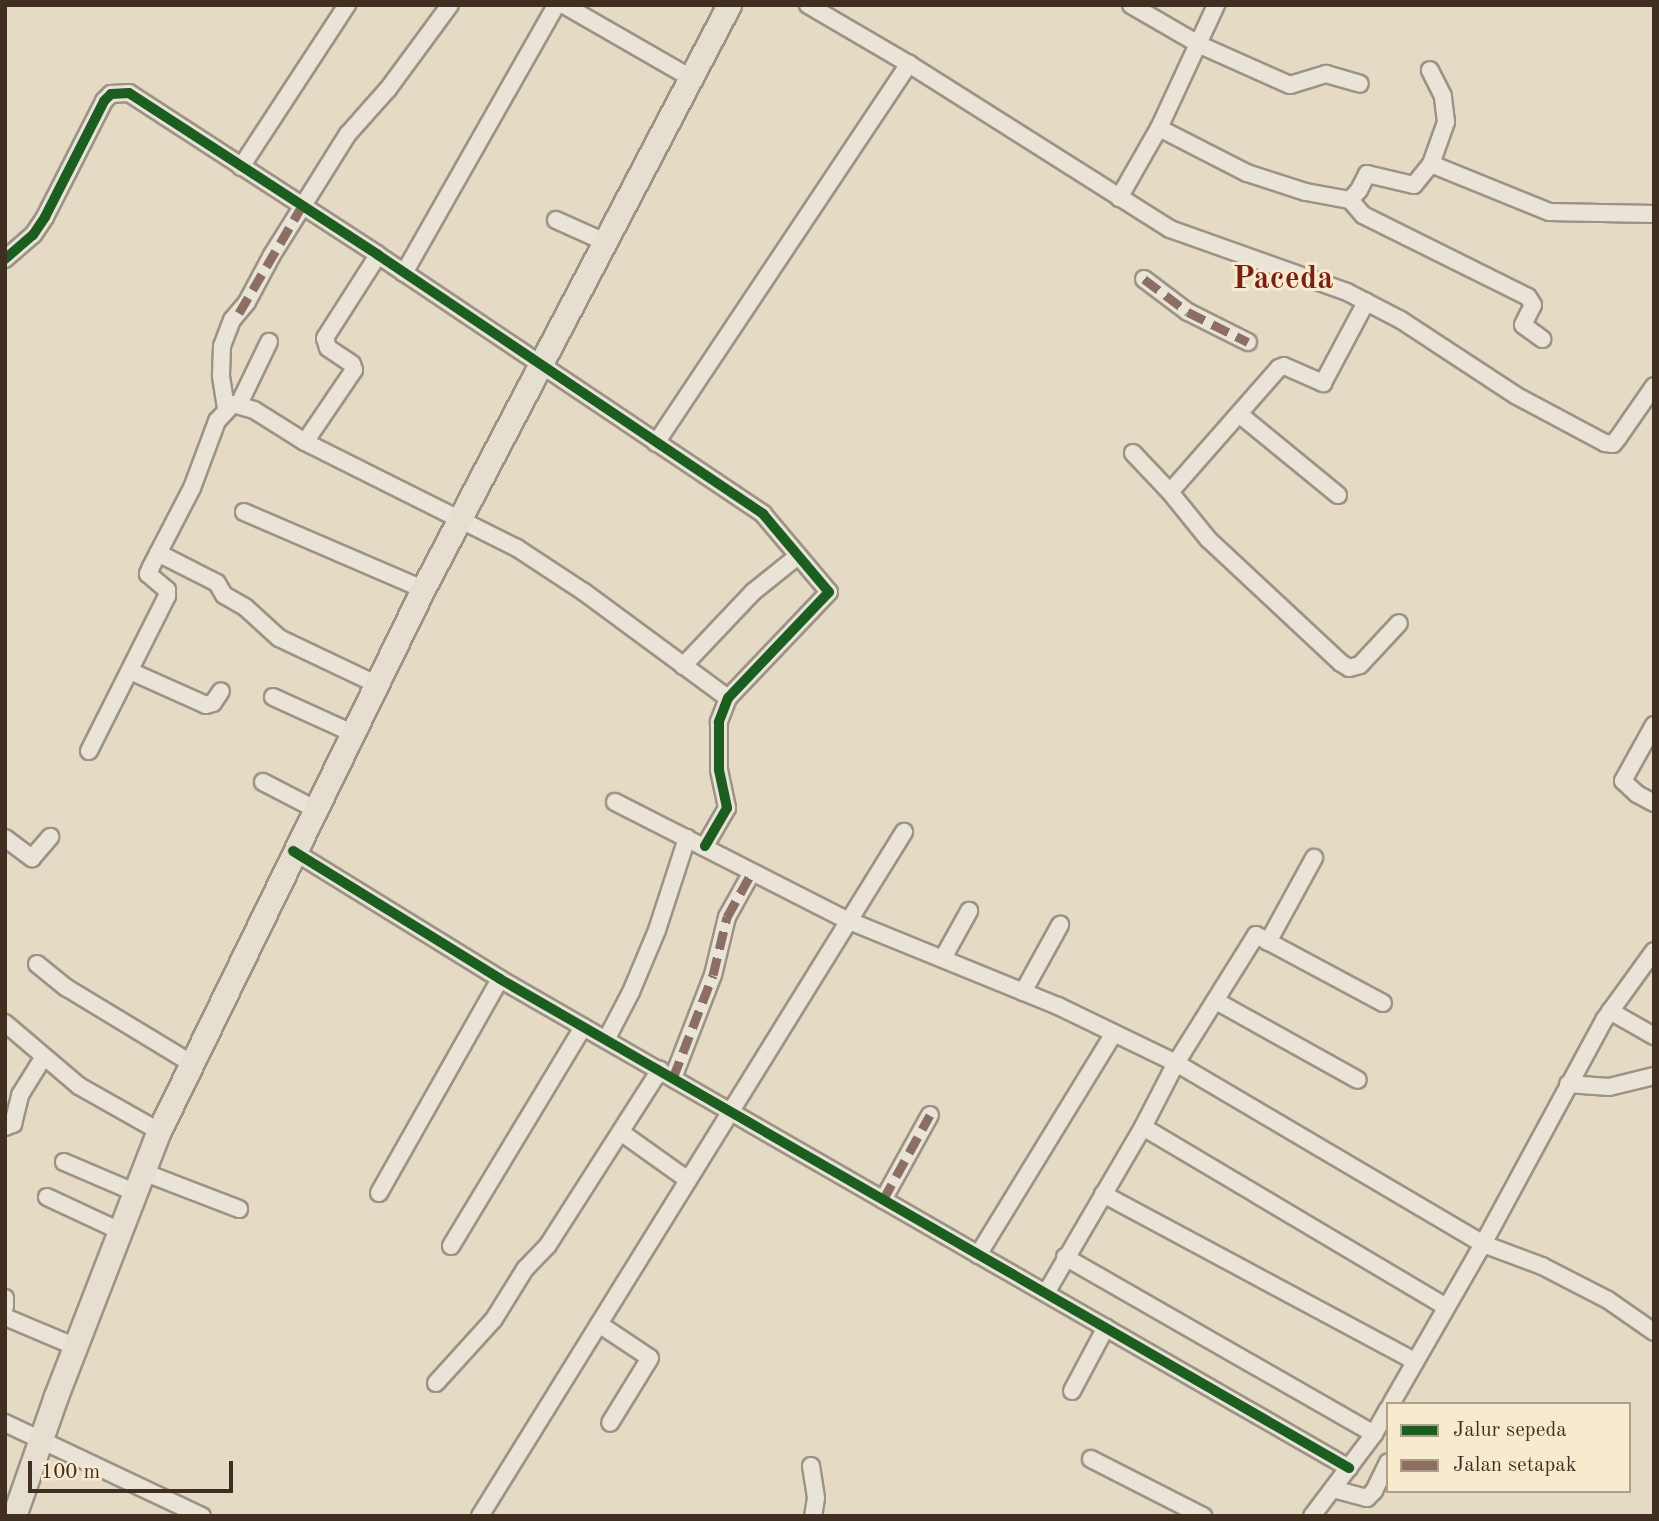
<!DOCTYPE html>
<style>
body{margin:0}
#map{position:relative;width:1659px;height:1521px;overflow:hidden;background:#e5dac3;font-family:"Old Standard TT",serif}
div>[style]{position:absolute}
.roads{filter:drop-shadow(2px 0 #9c9385) drop-shadow(-2px 0 #9c9385) drop-shadow(0 2px #9c9385) drop-shadow(0 -2px #9c9385)}
.minor>*{height:16px;margin:-8px;padding:0 8px;transform-origin:8px;border-radius:8px;background:#e9e3d8}
.highway>*{height:23px;margin:-11.5px;padding:0 11.5px;transform-origin:11.5px;border-radius:11.5px;background:#e6dfd1}
.quiet>*{height:9px;margin-top:-4.5px;transform-origin:0;background:repeating-linear-gradient(90deg,#8d6e63 0 18px,transparent 0 27px)}
.cycleway>*{height:10px;margin:-5px;padding:0 5px;transform-origin:5px;border-radius:5px;background:#1b5e20}
span{translate:-50% -50%;white-space:nowrap;text-align:center;line-height:1.15;-webkit-text-stroke:6px #f8eace;paint-order:stroke}
.district-label{font-size:32px;color:#7a1f14;font-weight:700}
.frame{position:absolute;inset:0;border:7px solid #402e20;pointer-events:none}
.legend{position:absolute;left:1386px;top:1402px;width:245px;height:91px;box-sizing:border-box;background:#f8eace;border:2px solid #ae9f88;margin:0;padding:9px 12px;list-style:none;font-size:21px;color:#402e20}
.legend li{display:flex;align-items:center;gap:14px;height:35px}
.legend b{width:35px;border:2px solid #ae9f88}
.scale{position:absolute;left:28px;top:1461px;width:205px;height:32px;box-sizing:border-box;border:4px solid #402e20;border-top:0;padding-left:9px;font-size:21px;line-height:24px;white-space:nowrap;color:#402e20;-webkit-text-stroke:5px #f8eace;paint-order:stroke}
</style>
<div id="map">
<div class="roads">
<div class="minor">
<div style="left:564px;top:5px;width:146px;rotate:29.9deg"></div>
<div style="left:808px;top:5px;width:117px;rotate:30.3deg"></div>
<div style="left:909px;top:64px;width:309px;rotate:32.3deg"></div>
<div style="left:1170px;top:229px;width:188px;rotate:19.6deg"></div>
<div style="left:1347px;top:292px;width:61px;rotate:27.4deg"></div>
<div style="left:1401px;top:320px;width:136px;rotate:33.3deg"></div>
<div style="left:1515px;top:395px;width:102px;rotate:28.1deg"></div>
<div style="left:1605px;top:443px;width:8px;rotate:7deg"></div>
<div style="left:1613px;top:444px;width:8px;rotate:-50deg"></div>
<div style="left:1618px;top:438px;width:63px;rotate:-55.3deg"></div>
<div style="left:1131px;top:5px;width:80px;rotate:30.1deg"></div>
<div style="left:1200px;top:45px;width:98px;rotate:24deg"></div>
<div style="left:1290px;top:85px;width:38px;rotate:-17deg"></div>
<div style="left:1326px;top:74px;width:35px;rotate:16deg"></div>
<div style="left:1159px;top:128px;width:99px;rotate:27.1deg"></div>
<div style="left:1247px;top:173px;width:62px;rotate:17.9deg"></div>
<div style="left:1306px;top:192px;width:45px;rotate:10.3deg"></div>
<div style="left:1350px;top:200px;width:13px;rotate:-48deg"></div>
<div style="left:1359px;top:190px;width:18px;rotate:-63deg"></div>
<div style="left:1367px;top:174px;width:48px;rotate:13.2deg"></div>
<div style="left:1414px;top:185px;width:27px;rotate:-51deg"></div>
<div style="left:1431px;top:164px;width:45px;rotate:-70.3deg"></div>
<div style="left:1446px;top:122px;width:26px;rotate:-97deg"></div>
<div style="left:1443px;top:96px;width:29px;rotate:-117deg"></div>
<div style="left:1431px;top:164px;width:127px;rotate:22.1deg"></div>
<div style="left:1549px;top:212px;width:105px;rotate:1.1deg"></div>
<div style="left:241px;top:167px;width:194px;rotate:-56.8deg"></div>
<div style="left:1119px;top:198px;width:81px;rotate:-60.3deg"></div>
<div style="left:1159px;top:128px;width:136px;rotate:-65.1deg"></div>
<div style="left:1350px;top:200px;width:20px;rotate:49deg"></div>
<div style="left:1363px;top:215px;width:184px;rotate:26.4deg"></div>
<div style="left:1528px;top:297px;width:9px;rotate:58deg"></div>
<div style="left:1533px;top:305px;width:22px;rotate:117deg"></div>
<div style="left:1523px;top:325px;width:24px;rotate:36deg"></div>
<div style="left:556px;top:220px;width:54px;rotate:24.2deg"></div>
<div style="left:5px;top:259px;width:37px;rotate:-41deg"></div>
<div style="left:33px;top:235px;width:22px;rotate:-56deg"></div>
<div style="left:45px;top:217px;width:130px;rotate:-63deg"></div>
<div style="left:104px;top:101px;width:10px;rotate:-45deg"></div>
<div style="left:111px;top:94px;width:18px;rotate:-3deg"></div>
<div style="left:129px;top:93px;width:297px;rotate:33deg"></div>
<div style="left:378px;top:255px;width:464px;rotate:33.9deg"></div>
<div style="left:763px;top:514px;width:102px;rotate:49.8deg"></div>
<div style="left:829px;top:592px;width:146px;rotate:133.6deg"></div>
<div style="left:728px;top:698px;width:26px;rotate:111deg"></div>
<div style="left:719px;top:722px;width:48px;rotate:90deg"></div>
<div style="left:719px;top:770px;width:39px;rotate:78deg"></div>
<div style="left:727px;top:808px;width:44px;rotate:120.1deg"></div>
<div style="left:404px;top:273px;width:308px;rotate:-60.4deg"></div>
<div style="left:1144px;top:279px;width:55px;rotate:36.9deg"></div>
<div style="left:1188px;top:312px;width:67px;rotate:26.6deg"></div>
<div style="left:239px;top:404px;width:69px;rotate:-64.2deg"></div>
<div style="left:226px;top:408px;width:33px;rotate:-99deg"></div>
<div style="left:221px;top:375px;width:29px;rotate:-88deg"></div>
<div style="left:222px;top:346px;width:28px;rotate:-69deg"></div>
<div style="left:232px;top:320px;width:23px;rotate:-50deg"></div>
<div style="left:247px;top:302px;width:53px;rotate:-62deg"></div>
<div style="left:272px;top:255px;width:143px;rotate:-57.9deg"></div>
<div style="left:348px;top:134px;width:60px;rotate:-48.4deg"></div>
<div style="left:388px;top:89px;width:104px;rotate:-53.6deg"></div>
<div style="left:1239px;top:414px;width:128px;rotate:39.3deg"></div>
<div style="left:305px;top:442px;width:87px;rotate:-55.8deg"></div>
<div style="left:354px;top:370px;width:6px;rotate:-108deg"></div>
<div style="left:352px;top:364px;width:29px;rotate:-146deg"></div>
<div style="left:328px;top:348px;width:10px;rotate:-107deg"></div>
<div style="left:325px;top:338px;width:98px;rotate:-57.4deg"></div>
<div style="left:656px;top:443px;width:456px;rotate:-56.3deg"></div>
<div style="left:1133px;top:453px;width:54px;rotate:46.5deg"></div>
<div style="left:1170px;top:492px;width:60px;rotate:51deg"></div>
<div style="left:1208px;top:539px;width:182px;rotate:43deg"></div>
<div style="left:1341px;top:663px;width:9px;rotate:32deg"></div>
<div style="left:1349px;top:668px;width:11px;rotate:-15deg"></div>
<div style="left:1360px;top:665px;width:57px;rotate:-47.1deg"></div>
<div style="left:1170px;top:492px;width:165px;rotate:-48.7deg"></div>
<div style="left:1279px;top:368px;width:5px;rotate:-22deg"></div>
<div style="left:1284px;top:366px;width:43px;rotate:23.6deg"></div>
<div style="left:1323px;top:383px;width:92px;rotate:-62deg"></div>
<div style="left:244px;top:512px;width:195px;rotate:23.3deg"></div>
<div style="left:158px;top:553px;width:66px;rotate:27deg"></div>
<div style="left:217px;top:583px;width:14px;rotate:60deg"></div>
<div style="left:224px;top:595px;width:24px;rotate:30deg"></div>
<div style="left:245px;top:607px;width:46px;rotate:42.4deg"></div>
<div style="left:279px;top:638px;width:107px;rotate:25.4deg"></div>
<div style="left:683px;top:666px;width:102px;rotate:-46.6deg"></div>
<div style="left:753px;top:592px;width:58px;rotate:-38.7deg"></div>
<div style="left:130px;top:671px;width:83px;rotate:24.1deg"></div>
<div style="left:206px;top:705px;width:7px;rotate:-16deg"></div>
<div style="left:213px;top:703px;width:14px;rotate:-56deg"></div>
<div style="left:273px;top:697px;width:87px;rotate:24.5deg"></div>
<div style="left:1654px;top:725px;width:64px;rotate:119deg"></div>
<div style="left:1623px;top:781px;width:19px;rotate:43deg"></div>
<div style="left:1637px;top:794px;width:19px;rotate:28deg"></div>
<div style="left:89px;top:751px;width:174px;rotate:-63.3deg"></div>
<div style="left:167px;top:596px;width:6px;rotate:-90deg"></div>
<div style="left:167px;top:590px;width:25px;rotate:-140deg"></div>
<div style="left:148px;top:574px;width:8px;rotate:-67deg"></div>
<div style="left:151px;top:567px;width:89px;rotate:-62.6deg"></div>
<div style="left:192px;top:488px;width:72px;rotate:-69.5deg"></div>
<div style="left:217px;top:421px;width:23px;rotate:-47deg"></div>
<div style="left:233px;top:404px;width:22px;rotate:16deg"></div>
<div style="left:254px;top:410px;width:60px;rotate:32.1deg"></div>
<div style="left:305px;top:442px;width:237px;rotate:26.6deg"></div>
<div style="left:517px;top:548px;width:80px;rotate:33.3deg"></div>
<div style="left:584px;top:592px;width:179px;rotate:36.4deg"></div>
<div style="left:263px;top:782px;width:59px;rotate:27.4deg"></div>
<div style="left:615px;top:802px;width:260px;rotate:27deg"></div>
<div style="left:847px;top:920px;width:228px;rotate:22.2deg"></div>
<div style="left:1058px;top:1006px;width:131px;rotate:25.8deg"></div>
<div style="left:1176px;top:1063px;width:356px;rotate:30.5deg"></div>
<div style="left:1483px;top:1244px;width:63px;rotate:20.4deg"></div>
<div style="left:1542px;top:1266px;width:74px;rotate:27.3deg"></div>
<div style="left:1608px;top:1300px;width:56px;rotate:34.8deg"></div>
<div style="left:5px;top:838px;width:34px;rotate:37deg"></div>
<div style="left:32px;top:858px;width:28px;rotate:-49deg"></div>
<div style="left:293px;top:851px;width:243px;rotate:31.7deg"></div>
<div style="left:500px;top:979px;width:980px;rotate:29.94deg"></div>
<div style="left:1268px;top:942px;width:96px;rotate:-61.3deg"></div>
<div style="left:943px;top:958px;width:54px;rotate:-61deg"></div>
<div style="left:37px;top:964px;width:38px;rotate:39deg"></div>
<div style="left:67px;top:988px;width:145px;rotate:31.2deg"></div>
<div style="left:1023px;top:992px;width:77px;rotate:-61.1deg"></div>
<div style="left:1216px;top:1001px;width:162px;rotate:29.1deg"></div>
<div style="left:1610px;top:1011px;width:51px;rotate:29.6deg"></div>
<div style="left:5px;top:1023px;width:97px;rotate:40.4deg"></div>
<div style="left:79px;top:1086px;width:92px;rotate:29.4deg"></div>
<div style="left:606px;top:1040px;width:54px;rotate:-62.5deg"></div>
<div style="left:631px;top:992px;width:67px;rotate:-67.2deg"></div>
<div style="left:657px;top:930px;width:97px;rotate:-71.9deg"></div>
<div style="left:673px;top:1078px;width:110px;rotate:-68.8deg"></div>
<div style="left:713px;top:975px;width:60px;rotate:-76.4deg"></div>
<div style="left:727px;top:917px;width:51px;rotate:-60.9deg"></div>
<div style="left:1568px;top:1084px;width:41px;rotate:4.2deg"></div>
<div style="left:1609px;top:1087px;width:46px;rotate:-13.7deg"></div>
<div style="left:5px;top:1127px;width:9px;rotate:-21deg"></div>
<div style="left:13px;top:1124px;width:30px;rotate:-76deg"></div>
<div style="left:20px;top:1095px;width:44px;rotate:-58.1deg"></div>
<div style="left:1143px;top:1127px;width:352px;rotate:30.7deg"></div>
<div style="left:622px;top:1133px;width:81px;rotate:35.5deg"></div>
<div style="left:64px;top:1162px;width:76px;rotate:23.2deg"></div>
<div style="left:143px;top:1172px;width:103px;rotate:21.1deg"></div>
<div style="left:379px;top:1193px;width:246px;rotate:-60.5deg"></div>
<div style="left:1103px;top:1194px;width:354px;rotate:28.2deg"></div>
<div style="left:47px;top:1197px;width:81px;rotate:25deg"></div>
<div style="left:883px;top:1200px;width:97px;rotate:-61.1deg"></div>
<div style="left:451px;top:1246px;width:256px;rotate:-58.9deg"></div>
<div style="left:978px;top:1255px;width:260px;rotate:-58.5deg"></div>
<div style="left:1065px;top:1257px;width:356px;rotate:29.8deg"></div>
<div style="left:1046px;top:1293px;width:192px;rotate:-59.7deg"></div>
<div style="left:1143px;top:1127px;width:72px;rotate:-62.7deg"></div>
<div style="left:1176px;top:1063px;width:151px;rotate:-58deg"></div>
<div style="left:1256px;top:935px;width:144px;rotate:28.2deg"></div>
<div style="left:5px;top:1298px;width:9px;rotate:90deg"></div>
<div style="left:5px;top:1317px;width:77px;rotate:22.9deg"></div>
<div style="left:599px;top:1324px;width:61px;rotate:33.7deg"></div>
<div style="left:650px;top:1358px;width:76px;rotate:121.6deg"></div>
<div style="left:436px;top:1383px;width:86px;rotate:-47.8deg"></div>
<div style="left:494px;top:1319px;width:59px;rotate:-58.2deg"></div>
<div style="left:525px;top:1269px;width:33px;rotate:-46deg"></div>
<div style="left:548px;top:1245px;width:208px;rotate:-57.4deg"></div>
<div style="left:1072px;top:1391px;width:72px;rotate:-62deg"></div>
<div style="left:1391px;top:1404px;width:185px;rotate:-60.1deg"></div>
<div style="left:1483px;top:1244px;width:255px;rotate:-61.6deg"></div>
<div style="left:1604px;top:1020px;width:85px;rotate:-54.1deg"></div>
<div style="left:5px;top:1423px;width:218px;rotate:25.3deg"></div>
<div style="left:1091px;top:1459px;width:126px;rotate:27deg"></div>
<div style="left:811px;top:1466px;width:32px;rotate:81deg"></div>
<div style="left:816px;top:1498px;width:18px;rotate:99deg"></div>
<div style="left:1333px;top:1489px;width:35px;rotate:15deg"></div>
<div style="left:1367px;top:1498px;width:10px;rotate:-45deg"></div>
<div style="left:1374px;top:1491px;width:32px;rotate:-64deg"></div>
<div style="left:480px;top:1516px;width:805px;rotate:-58.21deg"></div>
<div style="left:1312px;top:1516px;width:103px;rotate:-52.9deg"></div>
<div style="left:1374px;top:1434px;width:29px;rotate:-61deg"></div>
</div>
<div class="highway">
<div style="left:14px;top:1516px;width:127px;rotate:-70.7deg"></div>
<div style="left:56px;top:1396px;width:284px;rotate:-68.8deg"></div>
<div style="left:159px;top:1131px;width:603px;rotate:-64.03deg"></div>
<div style="left:423px;top:589px;width:659px;rotate:-62.35deg"></div>
</div>
</div>
<div class="quiet">
<div style="left:1144px;top:279px;width:55px;rotate:36.9deg"></div>
<div style="left:1188px;top:312px;width:67px;rotate:26.6deg"></div>
<div style="left:239px;top:313px;width:124px;rotate:-59.5deg"></div>
<div style="left:673px;top:1078px;width:110px;rotate:-68.8deg"></div>
<div style="left:713px;top:975px;width:60px;rotate:-76.4deg"></div>
<div style="left:727px;top:917px;width:51px;rotate:-60.9deg"></div>
<div style="left:883px;top:1200px;width:97px;rotate:-61.1deg"></div>
</div>
<div class="cycleway">
<div style="left:5px;top:259px;width:37px;rotate:-41deg"></div>
<div style="left:33px;top:235px;width:22px;rotate:-56deg"></div>
<div style="left:45px;top:217px;width:130px;rotate:-63deg"></div>
<div style="left:104px;top:101px;width:10px;rotate:-45deg"></div>
<div style="left:111px;top:94px;width:18px;rotate:-3deg"></div>
<div style="left:129px;top:93px;width:297px;rotate:33deg"></div>
<div style="left:378px;top:255px;width:464px;rotate:33.9deg"></div>
<div style="left:763px;top:514px;width:102px;rotate:49.8deg"></div>
<div style="left:829px;top:592px;width:146px;rotate:133.6deg"></div>
<div style="left:728px;top:698px;width:26px;rotate:111deg"></div>
<div style="left:719px;top:722px;width:48px;rotate:90deg"></div>
<div style="left:719px;top:770px;width:39px;rotate:78deg"></div>
<div style="left:727px;top:808px;width:44px;rotate:120.1deg"></div>
<div style="left:293px;top:851px;width:243px;rotate:31.7deg"></div>
<div style="left:500px;top:979px;width:980px;rotate:29.94deg"></div>
</div>
<div class="district-label">
<span style="left:1283px;top:280px">Paceda</span>
</div>
<div class="frame"></div>
<ul class="legend">
<li><b style="height:9px;background:#1b5e20"></b>Jalur sepeda</li>
<li><b style="height:9px;background:#8d6e63"></b>Jalan setapak</li>
</ul>
<div class="scale">100 m</div>
</div>
